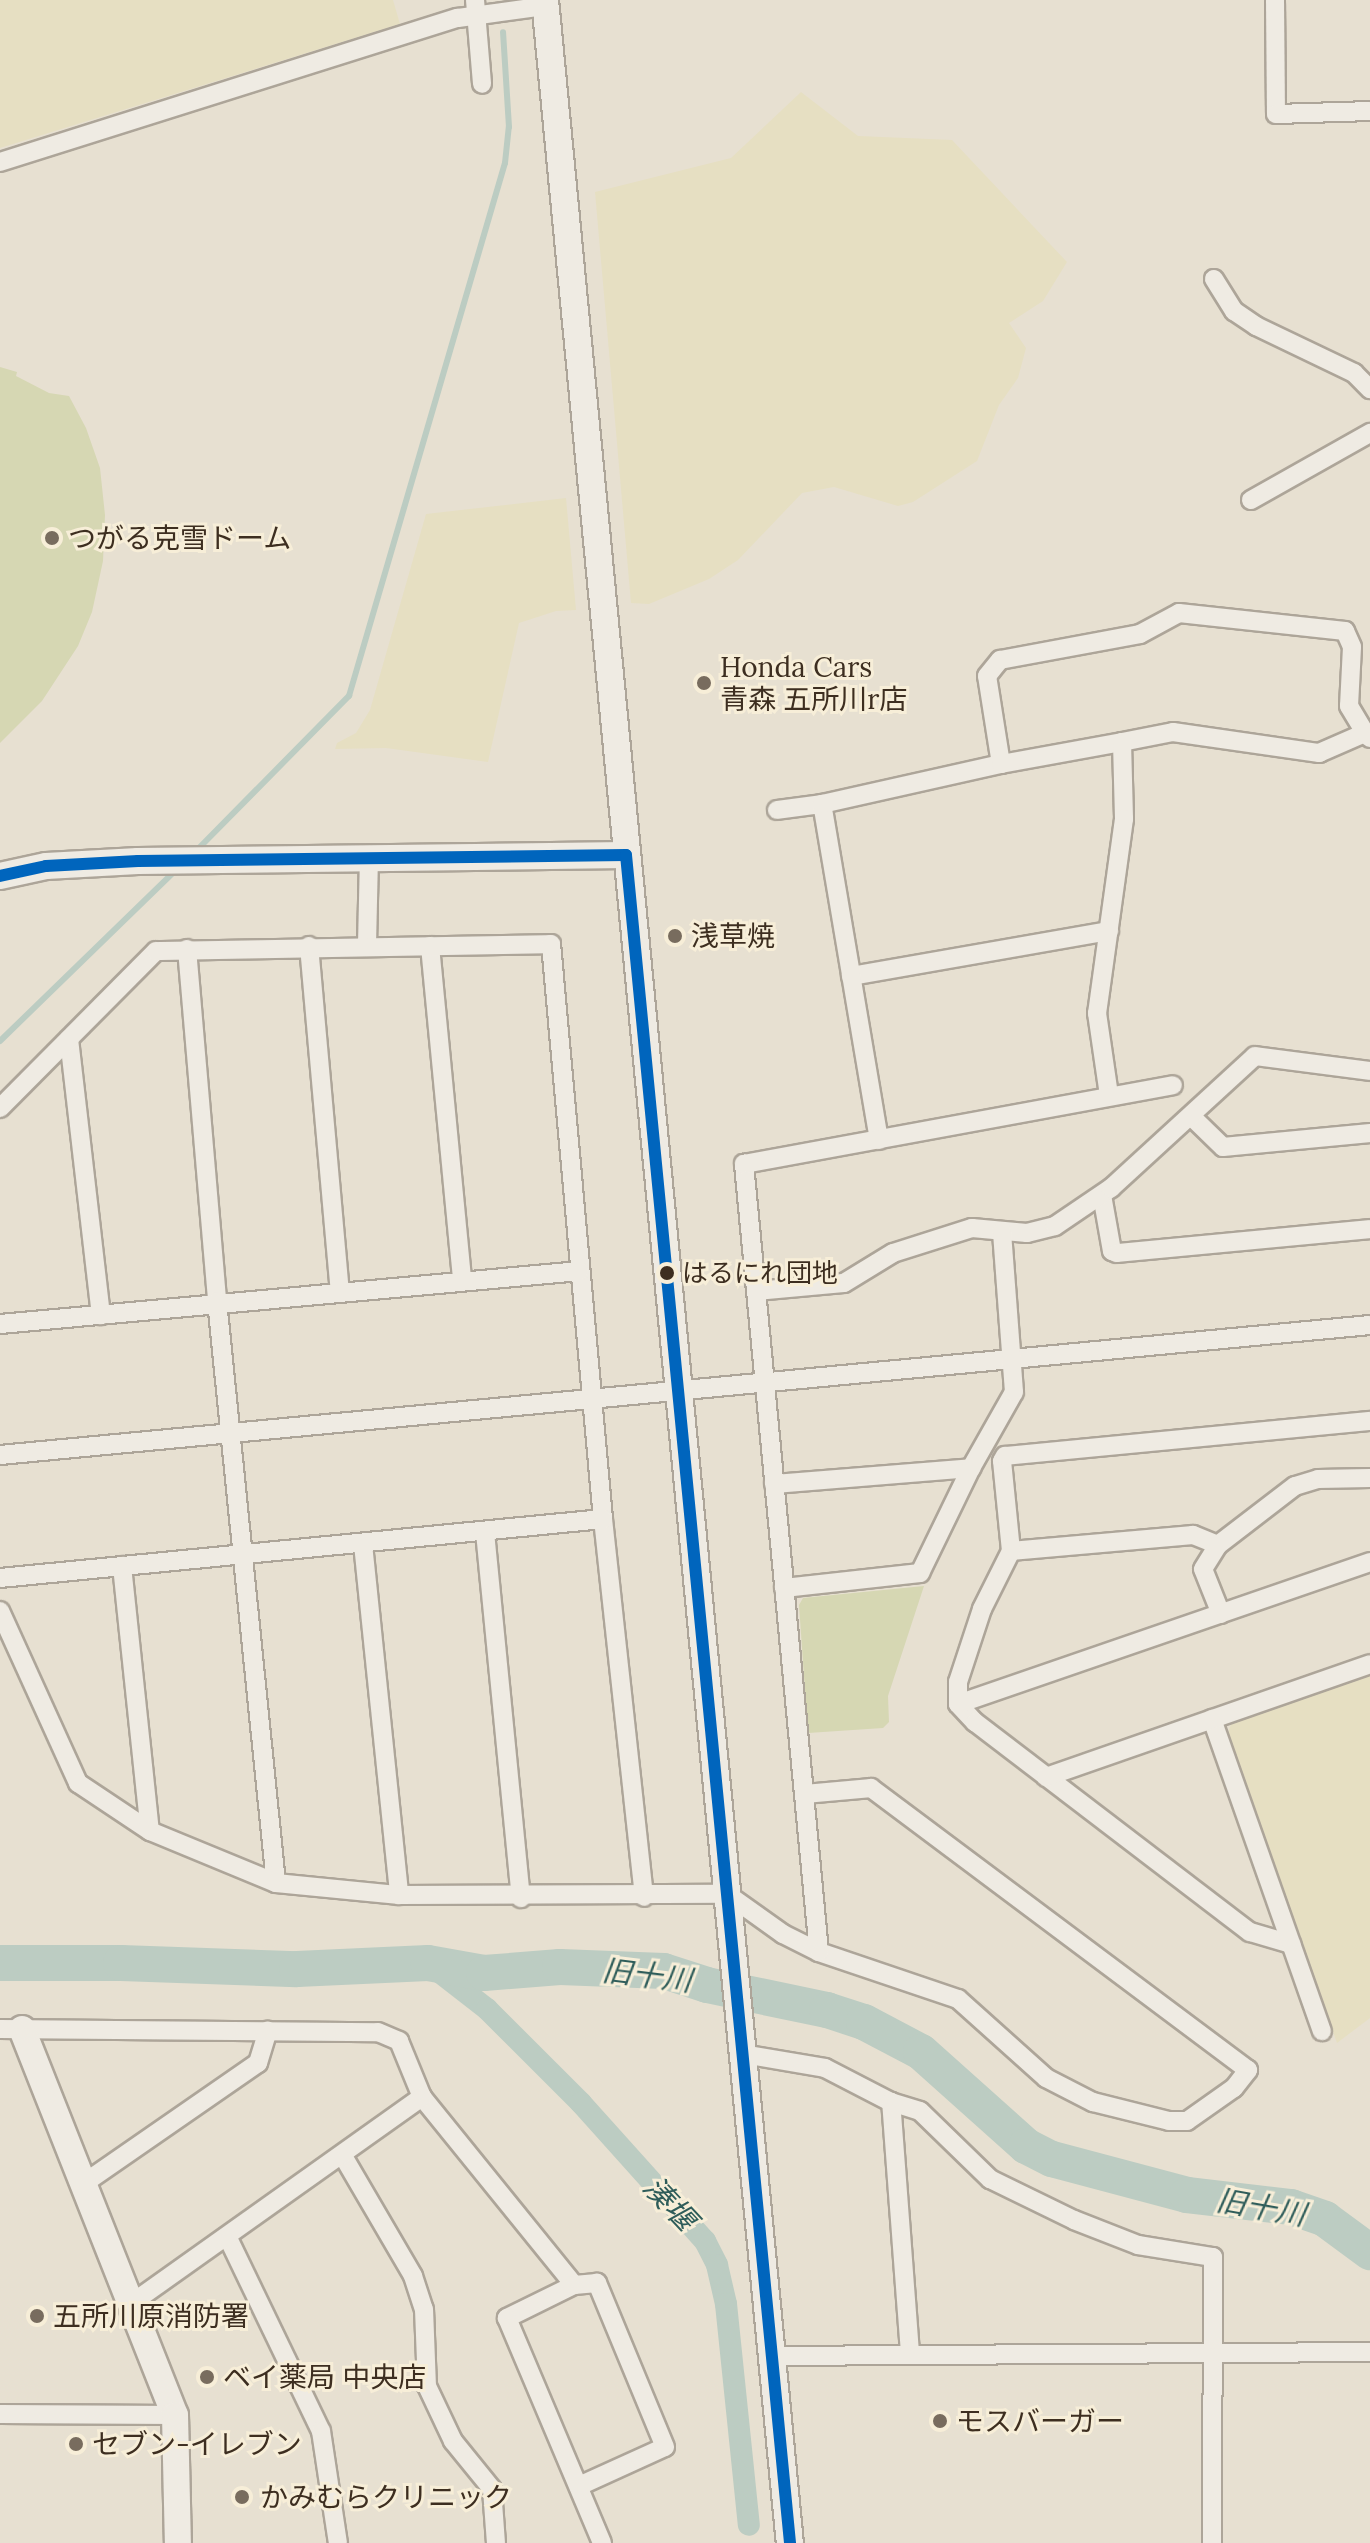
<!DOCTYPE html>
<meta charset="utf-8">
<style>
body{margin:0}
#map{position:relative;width:1370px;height:2543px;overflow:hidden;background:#e7e0d1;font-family:Lora,"Noto Sans JP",serif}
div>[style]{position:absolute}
.farmland>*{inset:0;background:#e6dfc2}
.green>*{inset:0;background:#d6d7b3}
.stream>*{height:6px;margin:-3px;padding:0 3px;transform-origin:3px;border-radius:3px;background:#bcccc2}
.canal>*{height:22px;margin:-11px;padding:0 11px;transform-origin:11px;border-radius:11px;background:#bcccc2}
.river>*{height:36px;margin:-18px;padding:0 18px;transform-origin:18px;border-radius:18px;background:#bcccc2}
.roads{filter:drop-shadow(2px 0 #ada599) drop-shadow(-2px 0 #ada599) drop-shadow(0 2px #ada599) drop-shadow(0 -2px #ada599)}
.street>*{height:18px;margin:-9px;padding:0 9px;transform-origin:9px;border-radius:9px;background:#efebe3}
.secondary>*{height:26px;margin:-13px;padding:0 13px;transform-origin:13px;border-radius:13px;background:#efebe3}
.bus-1>*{height:12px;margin:-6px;padding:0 6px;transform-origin:6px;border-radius:6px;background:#0065bd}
.dots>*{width:22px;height:22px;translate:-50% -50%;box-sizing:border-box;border:4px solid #f7eed8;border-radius:50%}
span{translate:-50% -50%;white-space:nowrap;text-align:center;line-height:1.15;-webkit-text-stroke:6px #f7eed8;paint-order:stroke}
.bus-label{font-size:26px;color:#3d2e20}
.left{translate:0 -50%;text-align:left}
.poi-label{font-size:28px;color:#3d2e20}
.water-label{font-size:30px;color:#2f5d5a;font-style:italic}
</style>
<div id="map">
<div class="farmland">
<div style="clip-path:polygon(0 0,393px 0,400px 24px,0 148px)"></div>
<div style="clip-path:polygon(801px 92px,858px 136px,952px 140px,1067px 262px,1043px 301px,1009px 323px,1026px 348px,1018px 378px,999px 405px,977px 461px,913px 502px,898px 506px,834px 487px,802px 493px,738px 560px,709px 579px,649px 604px,631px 603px,595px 192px,731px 158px)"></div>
<div style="clip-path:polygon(566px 498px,576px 610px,556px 611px,519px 623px,488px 762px,386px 748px,335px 749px,337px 743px,356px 733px,370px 710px,426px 514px)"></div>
<div style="clip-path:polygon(1370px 1674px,1370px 2018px,1337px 2043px,1228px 1733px,1232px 1721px)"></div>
</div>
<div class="green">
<div style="clip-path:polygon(0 367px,17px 372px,16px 376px,49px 393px,69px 396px,86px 428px,100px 468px,105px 515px,103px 561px,92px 612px,78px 646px,42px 701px,0 743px)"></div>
<div style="clip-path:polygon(924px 1586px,888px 1696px,889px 1722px,883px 1728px,808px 1733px,799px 1605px,803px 1598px)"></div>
</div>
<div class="stream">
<div style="left:194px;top:853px;width:221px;rotate:-45.4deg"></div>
<div style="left:349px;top:696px;width:555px;rotate:-73.69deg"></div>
<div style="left:505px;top:163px;width:36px;rotate:-84deg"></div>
<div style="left:509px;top:127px;width:95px;rotate:-93.6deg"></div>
<div style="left:0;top:1041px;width:247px;rotate:-44.2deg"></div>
</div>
<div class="canal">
<div style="left:428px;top:1963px;width:75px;rotate:37.9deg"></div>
<div style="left:487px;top:2009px;width:133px;rotate:45deg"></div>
<div style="left:581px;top:2103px;width:186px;rotate:48.1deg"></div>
<div style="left:705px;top:2241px;width:27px;rotate:63deg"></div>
<div style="left:717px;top:2265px;width:40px;rotate:77deg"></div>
<div style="left:726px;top:2304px;width:222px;rotate:84.1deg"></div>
</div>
<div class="river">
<div style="left:0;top:1963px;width:121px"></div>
<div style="left:121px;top:1963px;width:176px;rotate:2deg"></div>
<div style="left:297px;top:1969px;width:131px;rotate:-2.6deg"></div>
<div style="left:428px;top:1963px;width:57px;rotate:10.1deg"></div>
<div style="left:484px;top:1973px;width:76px;rotate:-4.5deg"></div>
<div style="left:560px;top:1967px;width:104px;rotate:2.2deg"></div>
<div style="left:664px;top:1971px;width:45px;rotate:18deg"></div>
<div style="left:707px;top:1985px;width:123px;rotate:11.8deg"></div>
<div style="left:827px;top:2010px;width:39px;rotate:18deg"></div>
<div style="left:864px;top:2022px;width:64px;rotate:27.8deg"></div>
<div style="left:921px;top:2052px;width:141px;rotate:41.8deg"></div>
<div style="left:1026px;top:2146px;width:29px;rotate:27deg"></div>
<div style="left:1052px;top:2159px;width:140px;rotate:14.9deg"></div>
<div style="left:1187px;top:2195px;width:105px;rotate:6.6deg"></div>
<div style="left:1291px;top:2207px;width:36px;rotate:19deg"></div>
<div style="left:1325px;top:2219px;width:56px;rotate:36.3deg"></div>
</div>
<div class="roads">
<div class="street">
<div style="left:475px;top:0;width:84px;rotate:85.2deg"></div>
<div style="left:1275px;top:0;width:114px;rotate:89.5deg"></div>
<div style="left:1276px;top:114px;width:94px;rotate:-1.8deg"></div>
<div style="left:0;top:162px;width:480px;rotate:-17.5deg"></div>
<div style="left:458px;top:18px;width:89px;rotate:-7.8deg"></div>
<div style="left:1214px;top:279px;width:38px;rotate:58deg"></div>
<div style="left:1234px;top:311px;width:27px;rotate:34deg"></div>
<div style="left:1256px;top:326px;width:109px;rotate:25.6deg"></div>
<div style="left:1354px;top:373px;width:23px;rotate:45deg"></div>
<div style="left:1251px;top:500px;width:137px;rotate:-29.4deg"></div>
<div style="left:1122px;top:742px;width:52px;rotate:-11.1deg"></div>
<div style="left:1173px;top:732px;width:148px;rotate:8.2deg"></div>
<div style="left:1319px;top:753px;width:50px;rotate:-23.5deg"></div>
<div style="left:1365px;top:733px;width:7px;rotate:45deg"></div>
<div style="left:1001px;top:764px;width:89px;rotate:-99deg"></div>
<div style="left:987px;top:676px;width:21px;rotate:-51deg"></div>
<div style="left:1000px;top:660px;width:142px;rotate:-10.5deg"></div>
<div style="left:1140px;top:634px;width:44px;rotate:-28.3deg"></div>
<div style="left:1179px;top:613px;width:167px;rotate:6.2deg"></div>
<div style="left:1345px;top:631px;width:17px;rotate:66deg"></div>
<div style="left:1352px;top:647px;width:59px;rotate:92.9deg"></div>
<div style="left:1349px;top:706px;width:31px;rotate:59deg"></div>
<div style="left:777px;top:810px;width:45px;rotate:-7.6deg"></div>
<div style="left:367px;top:945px;width:87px;rotate:-88.7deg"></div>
<div style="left:309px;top:946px;width:347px;rotate:84.9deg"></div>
<div style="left:430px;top:946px;width:335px;rotate:84.5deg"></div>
<div style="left:187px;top:949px;width:353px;rotate:85.1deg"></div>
<div style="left:217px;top:1301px;width:585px;rotate:84.21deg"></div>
<div style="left:851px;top:976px;width:262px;rotate:-9.9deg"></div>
<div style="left:69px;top:1039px;width:278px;rotate:83.4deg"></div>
<div style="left:0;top:1108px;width:221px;rotate:-45.2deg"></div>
<div style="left:156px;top:951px;width:395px;rotate:-1deg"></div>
<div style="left:551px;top:944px;width:577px;rotate:84.83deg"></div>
<div style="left:603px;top:1519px;width:380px;rotate:83.8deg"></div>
<div style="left:1192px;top:1117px;width:43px;rotate:44.1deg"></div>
<div style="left:1223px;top:1147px;width:148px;rotate:-5.4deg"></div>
<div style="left:879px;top:1140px;width:341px;rotate:-99.6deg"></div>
<div style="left:822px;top:804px;width:183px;rotate:-12.6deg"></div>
<div style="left:1001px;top:764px;width:123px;rotate:-10.3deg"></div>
<div style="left:1122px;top:742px;width:77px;rotate:88.5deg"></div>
<div style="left:1124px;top:819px;width:196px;rotate:97.9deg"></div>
<div style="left:1097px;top:1013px;width:83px;rotate:81.7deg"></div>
<div style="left:1102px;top:1195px;width:57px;rotate:79.9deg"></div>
<div style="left:1112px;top:1251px;width:5px;rotate:22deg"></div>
<div style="left:1117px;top:1253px;width:254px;rotate:-5.4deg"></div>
<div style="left:756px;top:1291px;width:88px;rotate:-5.2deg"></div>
<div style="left:844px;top:1283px;width:57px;rotate:-31.5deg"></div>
<div style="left:893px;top:1253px;width:83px;rotate:-17.6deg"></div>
<div style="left:972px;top:1228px;width:55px;rotate:5.2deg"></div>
<div style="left:1027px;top:1233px;width:29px;rotate:-14deg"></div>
<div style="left:1055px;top:1226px;width:68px;rotate:-34.2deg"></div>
<div style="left:1111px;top:1188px;width:195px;rotate:-42.5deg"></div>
<div style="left:1255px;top:1056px;width:116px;rotate:7.4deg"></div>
<div style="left:0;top:1324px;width:582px;rotate:-5.22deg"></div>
<div style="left:0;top:1455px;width:1376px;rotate:-5.42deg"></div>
<div style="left:774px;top:1484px;width:198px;rotate:-4.6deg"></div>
<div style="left:485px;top:1532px;width:368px;rotate:84.4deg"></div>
<div style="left:363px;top:1544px;width:353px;rotate:84.1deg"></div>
<div style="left:1218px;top:1545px;width:27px;rotate:-158deg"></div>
<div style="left:1193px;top:1535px;width:183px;rotate:175deg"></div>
<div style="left:1011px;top:1551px;width:65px;rotate:116.6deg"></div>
<div style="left:982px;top:1609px;width:77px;rotate:108.2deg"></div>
<div style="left:958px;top:1682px;width:22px;rotate:90deg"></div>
<div style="left:958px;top:1704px;width:25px;rotate:47deg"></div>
<div style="left:975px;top:1722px;width:346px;rotate:37.4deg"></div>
<div style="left:1250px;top:1932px;width:43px;rotate:16.3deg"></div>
<div style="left:1011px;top:1551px;width:90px;rotate:-95.7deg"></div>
<div style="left:1002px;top:1461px;width:6px;rotate:-59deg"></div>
<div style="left:1005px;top:1456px;width:367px;rotate:-5.5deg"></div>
<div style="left:122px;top:1566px;width:266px;rotate:84deg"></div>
<div style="left:0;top:1578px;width:606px;rotate:-5.59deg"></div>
<div style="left:784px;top:1588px;width:137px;rotate:-6.3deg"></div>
<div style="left:920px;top:1573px;width:117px;rotate:-64.1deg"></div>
<div style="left:971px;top:1468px;width:87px;rotate:-60.5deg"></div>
<div style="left:1014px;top:1392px;width:161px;rotate:-94.3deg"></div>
<div style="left:0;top:1611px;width:189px;rotate:65.6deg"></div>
<div style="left:78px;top:1783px;width:87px;rotate:33.7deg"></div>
<div style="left:150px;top:1831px;width:136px;rotate:22.4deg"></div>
<div style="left:276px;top:1883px;width:124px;rotate:5.6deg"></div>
<div style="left:399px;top:1895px;width:328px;rotate:-0.2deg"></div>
<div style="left:727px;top:1894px;width:69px;rotate:35.5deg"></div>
<div style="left:783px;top:1934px;width:40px;rotate:26.6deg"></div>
<div style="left:819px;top:1952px;width:147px;rotate:18.7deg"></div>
<div style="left:958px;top:1999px;width:118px;rotate:41.9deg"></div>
<div style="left:1046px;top:2078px;width:53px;rotate:27.1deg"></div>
<div style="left:1093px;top:2102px;width:78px;rotate:14deg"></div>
<div style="left:1169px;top:2121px;width:18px"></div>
<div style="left:1187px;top:2121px;width:57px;rotate:-35.1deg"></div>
<div style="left:1234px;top:2088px;width:23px;rotate:-52deg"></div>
<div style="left:1248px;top:2070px;width:471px;rotate:-143.2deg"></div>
<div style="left:871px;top:1788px;width:66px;rotate:174.8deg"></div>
<div style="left:1221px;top:1614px;width:48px;rotate:-111.8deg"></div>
<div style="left:1203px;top:1569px;width:28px;rotate:-58deg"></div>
<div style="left:1218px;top:1545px;width:97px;rotate:-37.5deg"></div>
<div style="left:1295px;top:1486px;width:24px;rotate:-17deg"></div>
<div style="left:1318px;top:1479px;width:52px;rotate:-1.1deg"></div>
<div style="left:958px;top:1704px;width:436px;rotate:-19deg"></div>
<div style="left:1212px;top:1719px;width:331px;rotate:70.6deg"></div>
<div style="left:1046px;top:1777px;width:343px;rotate:-19.2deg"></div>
<div style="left:819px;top:1952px;width:792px;rotate:-95.44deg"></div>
<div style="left:744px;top:1164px;width:436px;rotate:-10.4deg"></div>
<div style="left:0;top:2029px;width:378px;rotate:0.5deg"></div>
<div style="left:378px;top:2032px;width:23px;rotate:23deg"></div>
<div style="left:399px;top:2041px;width:61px;rotate:67.7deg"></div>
<div style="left:422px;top:2097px;width:242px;rotate:51deg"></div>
<div style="left:743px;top:2054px;width:83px;rotate:9.7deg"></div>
<div style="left:825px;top:2068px;width:74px;rotate:27.3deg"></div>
<div style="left:343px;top:2156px;width:139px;rotate:59.7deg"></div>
<div style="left:413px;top:2276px;width:35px;rotate:72deg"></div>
<div style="left:424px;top:2309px;width:77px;rotate:87.8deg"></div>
<div style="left:427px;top:2386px;width:61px;rotate:64.7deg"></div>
<div style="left:453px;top:2441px;width:62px;rotate:50.9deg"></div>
<div style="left:492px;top:2489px;width:54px;rotate:85.8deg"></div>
<div style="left:83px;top:2184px;width:213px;rotate:-34.7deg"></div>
<div style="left:258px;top:2063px;width:34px;rotate:-73deg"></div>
<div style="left:228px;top:2238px;width:214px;rotate:64.3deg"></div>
<div style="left:321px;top:2431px;width:113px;rotate:81.4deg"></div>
<div style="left:132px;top:2303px;width:356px;rotate:-35.4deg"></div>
<div style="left:910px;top:2353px;width:252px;rotate:-94.3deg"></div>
<div style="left:891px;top:2102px;width:30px;rotate:17deg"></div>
<div style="left:920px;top:2111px;width:98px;rotate:44.2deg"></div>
<div style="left:990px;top:2179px;width:93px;rotate:26deg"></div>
<div style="left:1074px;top:2220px;width:69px;rotate:21.3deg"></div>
<div style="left:1138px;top:2245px;width:76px;rotate:9.1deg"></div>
<div style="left:1213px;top:2257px;width:286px;rotate:90.2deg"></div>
<div style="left:772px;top:2356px;width:598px;rotate:-0.38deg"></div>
<div style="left:0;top:2414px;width:175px;rotate:0.3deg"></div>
<div style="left:579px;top:2486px;width:94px;rotate:-24.4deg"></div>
<div style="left:665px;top:2447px;width:178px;rotate:-112.5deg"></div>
<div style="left:597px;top:2283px;width:23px;rotate:175deg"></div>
<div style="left:574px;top:2285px;width:75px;rotate:153.8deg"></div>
<div style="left:507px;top:2318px;width:244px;rotate:67.1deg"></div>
</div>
<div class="secondary">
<div style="left:545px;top:0;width:2555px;rotate:84.5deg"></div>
<div style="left:0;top:876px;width:47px;rotate:-12.3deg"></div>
<div style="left:46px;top:866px;width:92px;rotate:-3.1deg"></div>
<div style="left:138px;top:861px;width:488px;rotate:-0.7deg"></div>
<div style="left:22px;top:2029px;width:415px;rotate:68.4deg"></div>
<div style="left:175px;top:2415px;width:128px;rotate:88.7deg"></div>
</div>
</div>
<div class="bus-1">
<div style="left:0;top:876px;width:47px;rotate:-12.3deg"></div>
<div style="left:46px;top:866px;width:92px;rotate:-3.1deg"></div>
<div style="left:138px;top:861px;width:488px;rotate:-0.7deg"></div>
<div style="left:626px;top:855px;width:1696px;rotate:84.45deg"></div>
</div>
<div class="dots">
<div style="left:52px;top:538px;background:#786c5e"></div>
<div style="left:704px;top:683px;background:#786c5e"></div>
<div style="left:675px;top:936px;background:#786c5e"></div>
<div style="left:667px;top:1273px;background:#3d2e20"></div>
<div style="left:37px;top:2316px;background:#786c5e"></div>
<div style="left:207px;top:2377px;background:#786c5e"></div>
<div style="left:940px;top:2421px;background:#786c5e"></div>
<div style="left:76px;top:2444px;background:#786c5e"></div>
<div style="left:242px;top:2497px;background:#786c5e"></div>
</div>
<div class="bus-label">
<span class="left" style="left:682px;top:1273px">はるにれ団地</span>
</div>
<div class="poi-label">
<span class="left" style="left:68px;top:538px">つがる克雪ドーム</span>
<span class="left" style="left:720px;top:683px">Honda Cars<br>青森 五所川r店</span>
<span class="left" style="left:691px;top:936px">浅草焼</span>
<span class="left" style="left:53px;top:2316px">五所川原消防署</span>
<span class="left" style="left:223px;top:2377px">ベイ薬局 中央店</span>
<span class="left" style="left:956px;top:2421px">モスバーガー</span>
<span class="left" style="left:92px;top:2444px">セブン-イレブン</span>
<span class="left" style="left:260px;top:2497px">かみむらクリニック</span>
</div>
<div class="water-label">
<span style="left:647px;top:1975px;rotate:7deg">旧十川</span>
<span style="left:670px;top:2203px;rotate:47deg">湊堰</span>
<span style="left:1261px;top:2207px;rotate:10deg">旧十川</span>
</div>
</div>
